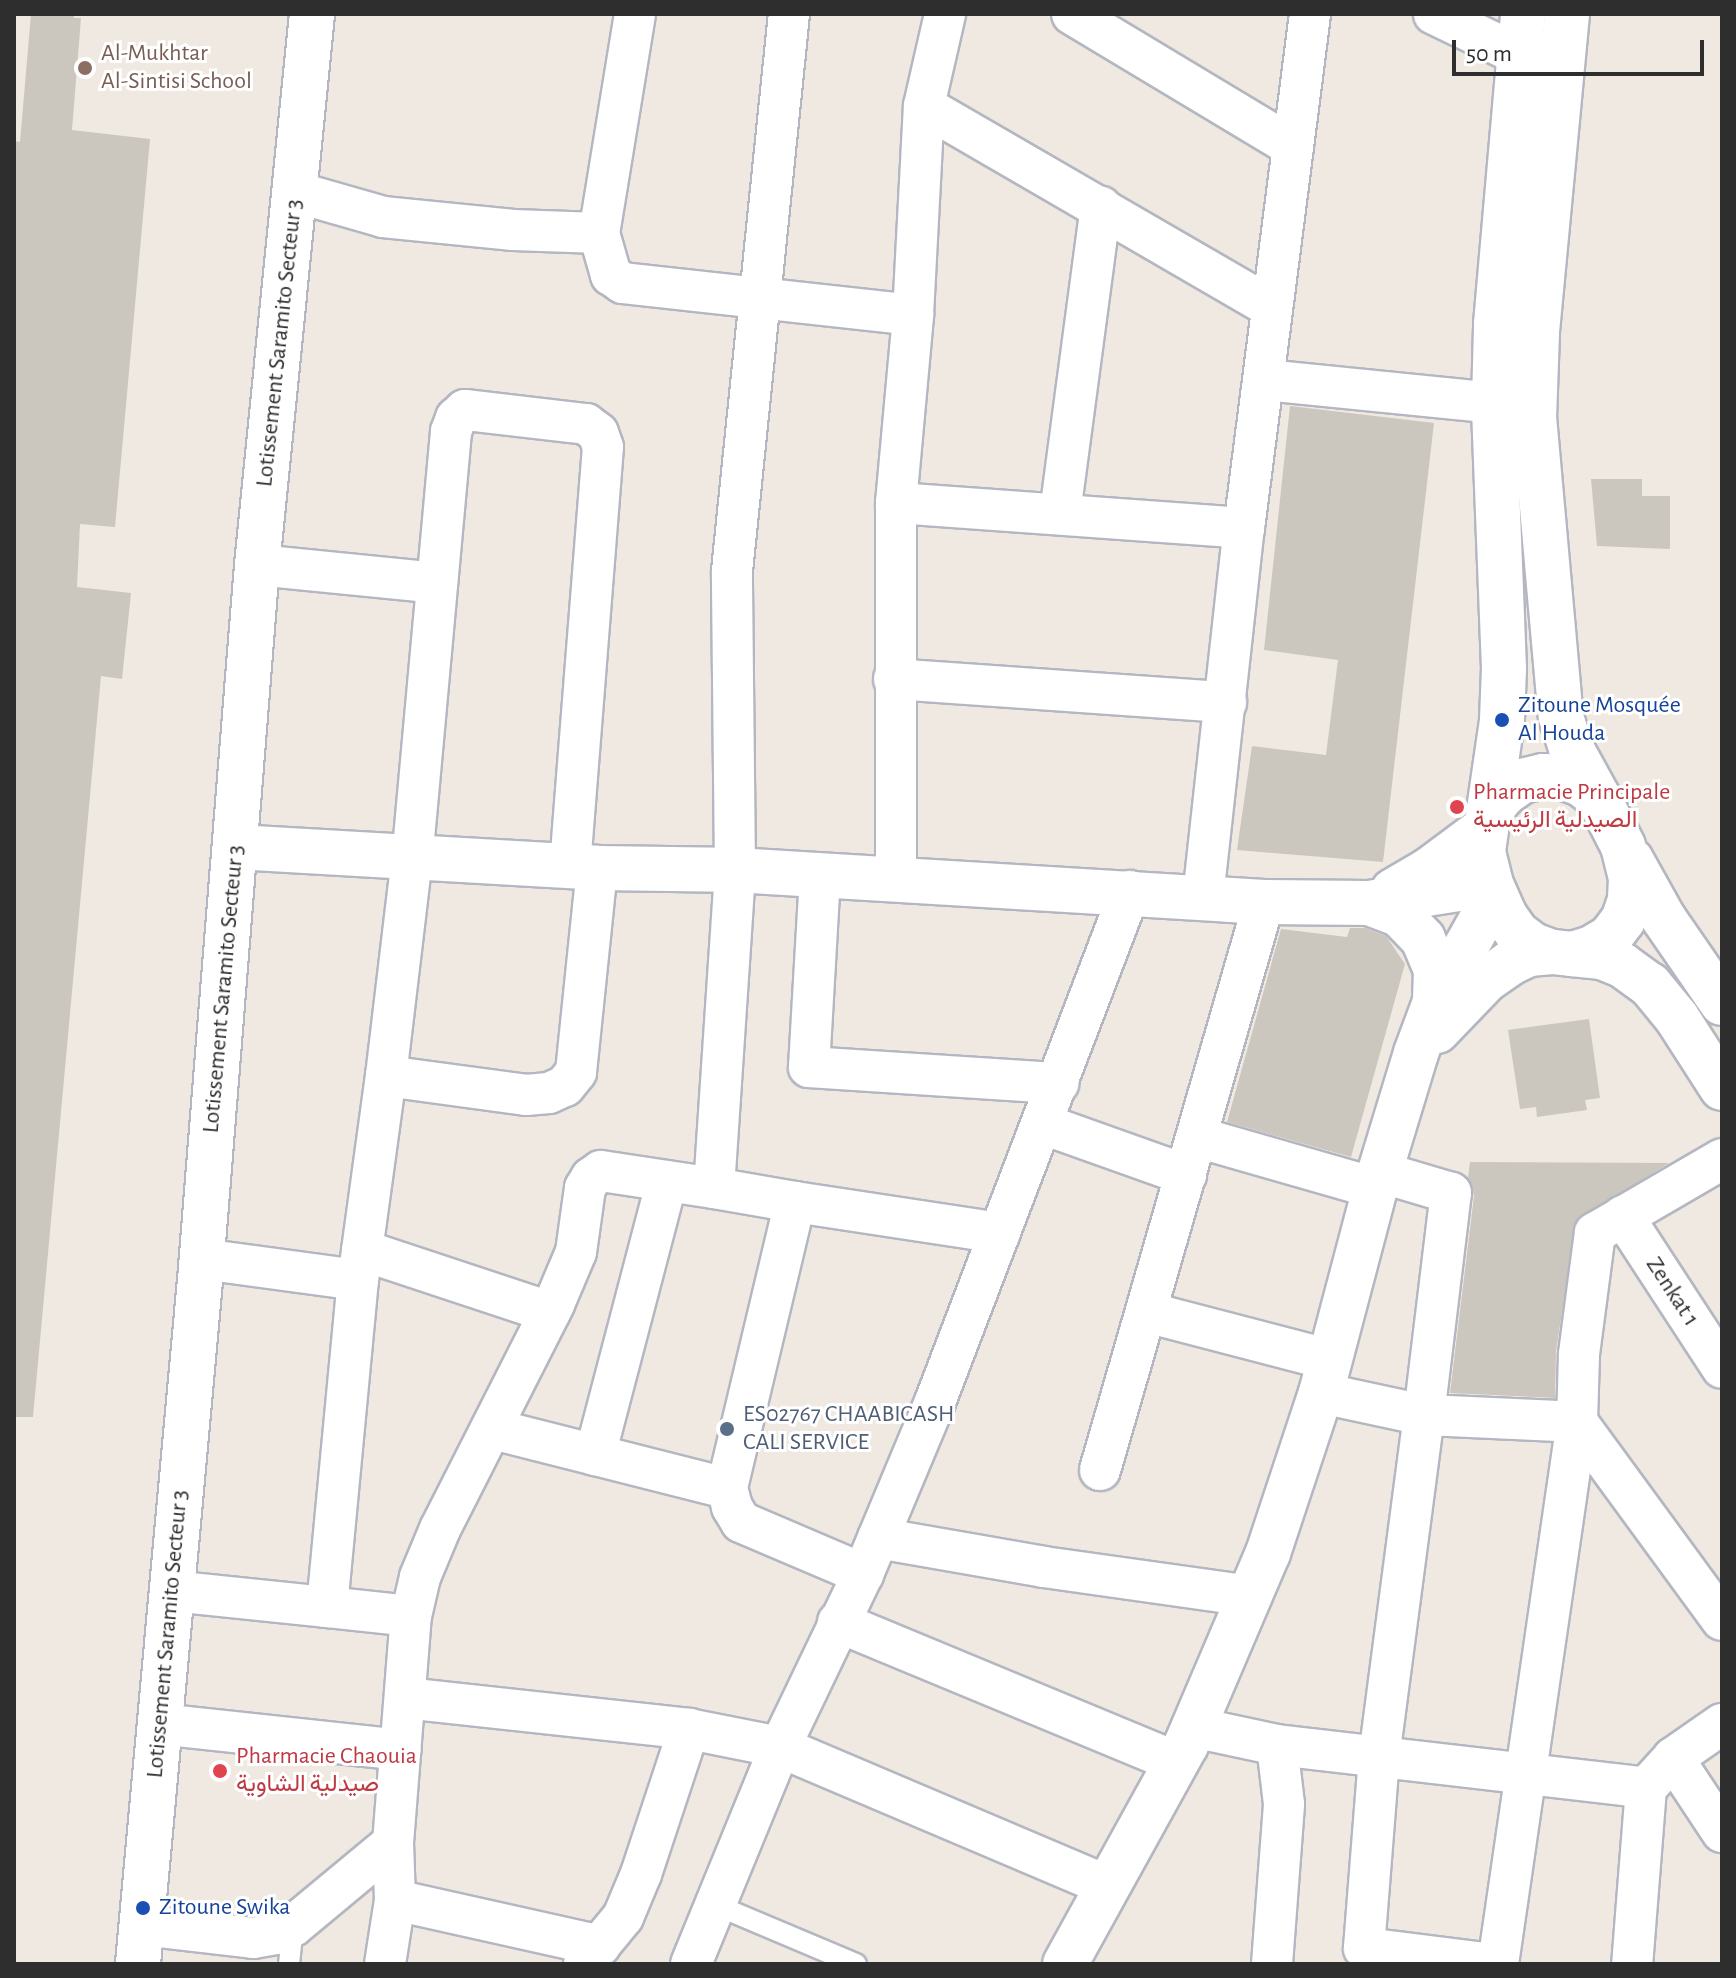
<!DOCTYPE html>
<meta charset="utf-8">
<style>
body{margin:0}
#map{position:relative;width:1736px;height:1978px;overflow:hidden;background:#efe9e1;font-family:"Alegreya Sans",Vazirmatn,sans-serif}
div>[style]{position:absolute}
.building>*{inset:0;background:#cbc7bf}
.roads{filter:drop-shadow(2px 0 #b4b7c1) drop-shadow(-2px 0 #b4b7c1) drop-shadow(0 2px #b4b7c1) drop-shadow(0 -2px #b4b7c1)}
.lane>*{height:20px;margin:-10px;padding:0 10px;transform-origin:10px;border-radius:10px;background:#fff}
.street>*{height:40px;margin:-20px;padding:0 20px;transform-origin:20px;border-radius:20px;background:#fff}
.secondary>*{height:44px;margin:-22px;padding:0 22px;transform-origin:22px;border-radius:22px;background:#fff}
.dots>*{width:22px;height:22px;translate:-50% -50%;box-sizing:border-box;border:4px solid #fff;border-radius:50%}
span{translate:-50% -50%;white-space:nowrap;text-align:center;line-height:1.15;-webkit-text-stroke:6px #fff;paint-order:stroke}
.education-label{font-size:24px;color:#785e54}
.left{translate:0 -50%;text-align:left}
.street-label{font-size:24px;color:#2e2e2e}
.transit-label{font-size:24px;color:#164399}
.health-label{font-size:24px;color:#be3a42}
.service-label{font-size:24px;color:#4e5e75}
.frame{position:absolute;inset:0;border:16px solid #2e2e2e;pointer-events:none}
.scale{position:absolute;left:1452px;top:40px;width:252px;height:36px;box-sizing:border-box;border:4px solid #2e2e2e;border-top:0;padding-left:10px;font-size:24px;line-height:28px;white-space:nowrap;color:#2e2e2e;-webkit-text-stroke:6px #fff;paint-order:stroke}
</style>
<div id="map">
<div class="building">
<div style="clip-path:polygon(31px 14px,74px 14px,74px 18px,81px 18px,72px 130px,150px 139px,115px 527px,80px 524px,77px 587px,131px 593px,122px 679px,101px 676px,33px 1417px,14px 1417px,14px 141px,20px 142px)"></div>
<div style="clip-path:polygon(1290px 406px,1434px 423px,1383px 862px,1237px 850px,1252px 746px,1326px 755px,1338px 660px,1264px 650px)"></div>
<div style="clip-path:polygon(1591px 479px,1642px 479px,1642px 496px,1670px 496px,1670px 549px,1597px 546px)"></div>
<div style="clip-path:polygon(1350px 928px,1365px 928px,1386px 936px,1405px 964px,1351px 1157px,1227px 1122px,1281px 929px,1347px 937px)"></div>
<div style="clip-path:polygon(1589px 1019px,1600px 1098px,1585px 1100px,1587px 1110px,1537px 1117px,1536px 1107px,1520px 1109px,1508px 1030px)"></div>
<div style="clip-path:polygon(1470px 1162px,1669px 1163px,1576px 1221px,1556px 1351px,1555px 1398px,1450px 1393px,1474px 1196px,1468px 1178px)"></div>
</div>
<div class="roads">
<div class="lane">
<div style="left:716px;top:1905px;width:152px;rotate:22.9deg"></div>
<div style="left:289px;top:1964px;width:38px;rotate:-84deg"></div>
</div>
<div class="street">
<div style="left:635px;top:14px;width:222px;rotate:99.3deg"></div>
<div style="left:599px;top:233px;width:44px;rotate:74.1deg"></div>
<div style="left:611px;top:275px;width:14px;rotate:34deg"></div>
<div style="left:623px;top:283px;width:292px;rotate:6.3deg"></div>
<div style="left:1072px;top:14px;width:258px;rotate:31deg"></div>
<div style="left:1434px;top:14px;width:124px;rotate:25.7deg"></div>
<div style="left:924px;top:106px;width:402px;rotate:30.1deg"></div>
<div style="left:296px;top:192px;width:91px;rotate:16deg"></div>
<div style="left:383px;top:217px;width:131px;rotate:5.7deg"></div>
<div style="left:513px;top:230px;width:86px;rotate:2deg"></div>
<div style="left:1265px;top:380px;width:230px;rotate:5.7deg"></div>
<div style="left:896px;top:503px;width:349px;rotate:4.1deg"></div>
<div style="left:1060px;top:513px;width:309px;rotate:-82.4deg"></div>
<div style="left:257px;top:565px;width:181px;rotate:5.7deg"></div>
<div style="left:894px;top:679px;width:333px;rotate:4deg"></div>
<div style="left:570px;top:866px;width:420px;rotate:-85.5deg"></div>
<div style="left:603px;top:447px;width:15px;rotate:-110deg"></div>
<div style="left:598px;top:433px;width:15px;rotate:-143deg"></div>
<div style="left:586px;top:424px;width:122px;rotate:-173.4deg"></div>
<div style="left:465px;top:410px;width:12px;rotate:138deg"></div>
<div style="left:456px;top:418px;width:15px;rotate:110deg"></div>
<div style="left:451px;top:432px;width:428px;rotate:95.2deg"></div>
<div style="left:412px;top:858px;width:220px;rotate:96.8deg"></div>
<div style="left:386px;top:1076px;width:141px;rotate:7.7deg"></div>
<div style="left:526px;top:1095px;width:23px;rotate:-5deg"></div>
<div style="left:549px;top:1093px;width:17px;rotate:-24deg"></div>
<div style="left:565px;top:1086px;width:18px;rotate:-52deg"></div>
<div style="left:576px;top:1072px;width:205px;rotate:-84.1deg"></div>
<div style="left:820px;top:876px;width:191px;rotate:93.3deg"></div>
<div style="left:809px;top:1067px;width:250px;rotate:3.7deg"></div>
<div style="left:896px;top:880px;width:377px;rotate:-90deg"></div>
<div style="left:896px;top:503px;width:189px;rotate:-84.8deg"></div>
<div style="left:913px;top:315px;width:209px;rotate:-87deg"></div>
<div style="left:924px;top:106px;width:94px;rotate:-77.1deg"></div>
<div style="left:1203px;top:897px;width:371px;rotate:-83.7deg"></div>
<div style="left:1244px;top:528px;width:518px;rotate:-82.68deg"></div>
<div style="left:1043px;top:1124px;width:152px;rotate:19.6deg"></div>
<div style="left:1197px;top:1137px;width:185px;rotate:16deg"></div>
<div style="left:714px;top:1188px;width:82px;rotate:9.8deg"></div>
<div style="left:795px;top:1202px;width:294px;rotate:103.4deg"></div>
<div style="left:727px;top:1488px;width:20px;rotate:75deg"></div>
<div style="left:732px;top:1507px;width:17px;rotate:59deg"></div>
<div style="left:741px;top:1522px;width:133px;rotate:23.1deg"></div>
<div style="left:795px;top:1202px;width:207px;rotate:8.6deg"></div>
<div style="left:1623px;top:1216px;width:181px;rotate:56.9deg"></div>
<div style="left:362px;top:1250px;width:198px;rotate:18.3deg"></div>
<div style="left:202px;top:1259px;width:157px;rotate:7.7deg"></div>
<div style="left:1146px;top:1312px;width:190px;rotate:14.6deg"></div>
<div style="left:1321px;top:1393px;width:105px;rotate:12.1deg"></div>
<div style="left:1424px;top:1415px;width:224px;rotate:-83.1deg"></div>
<div style="left:1451px;top:1193px;width:74px;rotate:-163.5deg"></div>
<div style="left:493px;top:1429px;width:241px;rotate:14.2deg"></div>
<div style="left:595px;top:1455px;width:283px;rotate:-75.3deg"></div>
<div style="left:1100px;top:1470px;width:591px;rotate:-73.89deg"></div>
<div style="left:878px;top:1538px;width:169px;rotate:9.9deg"></div>
<div style="left:1044px;top:1567px;width:209px;rotate:8deg"></div>
<div style="left:171px;top:1591px;width:157px;rotate:5.9deg"></div>
<div style="left:327px;top:1607px;width:328px;rotate:-84.6deg"></div>
<div style="left:358px;top:1280px;width:206px;rotate:-82.2deg"></div>
<div style="left:327px;top:1607px;width:84px;rotate:6.1deg"></div>
<div style="left:838px;top:1622px;width:366px;rotate:22.5deg"></div>
<div style="left:405px;top:1698px;width:286px;rotate:6.2deg"></div>
<div style="left:689px;top:1729px;width:93px;rotate:11.2deg"></div>
<div style="left:780px;top:1747px;width:356px;rotate:23deg"></div>
<div style="left:159px;top:1724px;width:243px;rotate:6.1deg"></div>
<div style="left:1193px;top:1727px;width:86px;rotate:12.1deg"></div>
<div style="left:1277px;top:1745px;width:371px;rotate:6.6deg"></div>
<div style="left:1646px;top:1788px;width:177px;rotate:94.5deg"></div>
<div style="left:1673px;top:1758px;width:89px;rotate:56.5deg"></div>
<div style="left:1646px;top:1788px;width:40px;rotate:-48deg"></div>
<div style="left:1673px;top:1758px;width:60px;rotate:-34.8deg"></div>
<div style="left:395px;top:1900px;width:210px;rotate:12.6deg"></div>
<div style="left:141px;top:1925px;width:113px;rotate:6.6deg"></div>
<div style="left:253px;top:1938px;width:23px;rotate:-10deg"></div>
<div style="left:276px;top:1934px;width:19px;rotate:-25deg"></div>
<div style="left:293px;top:1926px;width:130px;rotate:-39.7deg"></div>
<div style="left:385px;top:1964px;width:65px;rotate:-81.1deg"></div>
<div style="left:395px;top:1900px;width:57px;rotate:-92deg"></div>
<div style="left:393px;top:1843px;width:228px;rotate:-85.5deg"></div>
<div style="left:411px;top:1616px;width:40px;rotate:-77deg"></div>
<div style="left:420px;top:1577px;width:52px;rotate:-67.4deg"></div>
<div style="left:440px;top:1529px;width:252px;rotate:-63.1deg"></div>
<div style="left:554px;top:1304px;width:56px;rotate:-67.1deg"></div>
<div style="left:576px;top:1252px;width:65px;rotate:-82deg"></div>
<div style="left:585px;top:1188px;width:12px;rotate:-59deg"></div>
<div style="left:591px;top:1178px;width:12px;rotate:-35deg"></div>
<div style="left:601px;top:1171px;width:114px;rotate:8.6deg"></div>
<div style="left:714px;top:1188px;width:319px;rotate:-86.2deg"></div>
<div style="left:735px;top:870px;width:299px;rotate:-90.6deg"></div>
<div style="left:732px;top:571px;width:560px;rotate:-84.16deg"></div>
<div style="left:584px;top:1964px;width:61px;rotate:-50.3deg"></div>
<div style="left:623px;top:1917px;width:47px;rotate:-67.3deg"></div>
<div style="left:641px;top:1874px;width:153px;rotate:-71.7deg"></div>
<div style="left:691px;top:1964px;width:235px;rotate:-67.7deg"></div>
<div style="left:780px;top:1747px;width:192px;rotate:-64.4deg"></div>
<div style="left:863px;top:1574px;width:186px;rotate:-67.3deg"></div>
<div style="left:935px;top:1402px;width:547px;rotate:-69.11deg"></div>
<div style="left:1272px;top:1964px;width:160px;rotate:-85.7deg"></div>
<div style="left:1284px;top:1804px;width:59px;rotate:-96.8deg"></div>
<div style="left:1493px;top:1964px;width:130px;rotate:-172.9deg"></div>
<div style="left:1364px;top:1948px;width:192px;rotate:-85.5deg"></div>
<div style="left:1379px;top:1757px;width:345px;rotate:-82.5deg"></div>
<div style="left:1424px;top:1415px;width:153px;rotate:2.6deg"></div>
<div style="left:1577px;top:1422px;width:245px;rotate:53.8deg"></div>
<div style="left:1498px;top:1964px;width:548px;rotate:-81.71deg"></div>
<div style="left:1577px;top:1422px;width:68px;rotate:-88.3deg"></div>
<div style="left:1579px;top:1354px;width:122px;rotate:-82.5deg"></div>
<div style="left:1595px;top:1233px;width:147px;rotate:-30.2deg"></div>
</div>
<div class="secondary">
<div style="left:1567px;top:14px;width:320px;rotate:95.4deg"></div>
<div style="left:1537px;top:333px;width:84px;rotate:92deg"></div>
<div style="left:1534px;top:417px;width:301px;rotate:84.9deg"></div>
<div style="left:1561px;top:717px;width:33px;rotate:72deg"></div>
<div style="left:1571px;top:748px;width:56px;rotate:61.1deg"></div>
<div style="left:1491px;top:809px;width:21px;rotate:-49deg"></div>
<div style="left:1505px;top:793px;width:21px;rotate:-35deg"></div>
<div style="left:1522px;top:781px;width:22px;rotate:-13deg"></div>
<div style="left:1543px;top:776px;width:19px;rotate:3deg"></div>
<div style="left:1562px;top:777px;width:20px;rotate:20deg"></div>
<div style="left:1581px;top:784px;width:21px;rotate:37deg"></div>
<div style="left:1598px;top:797px;width:55px;rotate:63deg"></div>
<div style="left:1623px;top:846px;width:34px;rotate:76deg"></div>
<div style="left:1631px;top:879px;width:21px;rotate:93deg"></div>
<div style="left:1630px;top:900px;width:21px;rotate:109deg"></div>
<div style="left:1623px;top:920px;width:21px;rotate:127deg"></div>
<div style="left:1610px;top:937px;width:21px;rotate:149deg"></div>
<div style="left:1592px;top:948px;width:21px;rotate:163deg"></div>
<div style="left:1572px;top:954px;width:20px;rotate:-174deg"></div>
<div style="left:1552px;top:952px;width:20px;rotate:-160deg"></div>
<div style="left:1533px;top:945px;width:20px;rotate:-143deg"></div>
<div style="left:1517px;top:933px;width:21px;rotate:-125deg"></div>
<div style="left:1505px;top:916px;width:35px;rotate:-114deg"></div>
<div style="left:1491px;top:884px;width:34px;rotate:-104deg"></div>
<div style="left:1483px;top:851px;width:132px;rotate:-81.7deg"></div>
<div style="left:1502px;top:720px;width:51px;rotate:-87.8deg"></div>
<div style="left:1504px;top:669px;width:266px;rotate:-92.2deg"></div>
<div style="left:1494px;top:403px;width:79px;rotate:-88.5deg"></div>
<div style="left:1496px;top:324px;width:311px;rotate:-85deg"></div>
<div style="left:236px;top:847px;width:362px;rotate:3.3deg"></div>
<div style="left:597px;top:868px;width:138px;rotate:0.8deg"></div>
<div style="left:735px;top:870px;width:530px;rotate:3.46deg"></div>
<div style="left:1264px;top:902px;width:105px;rotate:0.5deg"></div>
<div style="left:1369px;top:903px;width:123px;rotate:-8.9deg"></div>
<div style="left:1631px;top:860px;width:68px;rotate:60.8deg"></div>
<div style="left:1664px;top:919px;width:102px;rotate:55.4deg"></div>
<div style="left:1393px;top:891px;width:42px;rotate:-30.3deg"></div>
<div style="left:1429px;top:870px;width:69px;rotate:-36.7deg"></div>
<div style="left:1369px;top:903px;width:33px;rotate:21deg"></div>
<div style="left:1400px;top:915px;width:33px;rotate:46deg"></div>
<div style="left:1423px;top:939px;width:34px;rotate:67deg"></div>
<div style="left:1436px;top:970px;width:32px;rotate:92deg"></div>
<div style="left:1572px;top:954px;width:30px;rotate:6deg"></div>
<div style="left:1602px;top:957px;width:22px;rotate:22deg"></div>
<div style="left:1622px;top:965px;width:34px;rotate:36deg"></div>
<div style="left:1650px;top:985px;width:43px;rotate:50.7deg"></div>
<div style="left:1677px;top:1018px;width:83px;rotate:57.3deg"></div>
<div style="left:1437px;top:1031px;width:71px;rotate:-46.1deg"></div>
<div style="left:1486px;top:980px;width:29px;rotate:-35deg"></div>
<div style="left:1510px;top:963px;width:21px;rotate:-25deg"></div>
<div style="left:1529px;top:954px;width:23px;rotate:-5deg"></div>
<div style="left:138px;top:1964px;width:687px;rotate:-84.82deg"></div>
<div style="left:200px;top:1280px;width:717px;rotate:-85.44deg"></div>
<div style="left:257px;top:565px;width:554px;rotate:-84.3deg"></div>
<div style="left:1065px;top:1964px;width:250px;rotate:-61.1deg"></div>
<div style="left:1186px;top:1745px;width:209px;rotate:-66.9deg"></div>
<div style="left:1268px;top:1553px;width:169px;rotate:-71.7deg"></div>
<div style="left:1321px;top:1393px;width:212px;rotate:-75.2deg"></div>
<div style="left:1375px;top:1188px;width:141px;rotate:-73.1deg"></div>
<div style="left:1416px;top:1053px;width:54px;rotate:-69.6deg"></div>
<div style="left:1435px;top:1002px;width:123px;rotate:-60.7deg"></div>
</div>
</div>
<div class="dots">
<div style="left:85px;top:68px;background:#8d6e63"></div>
<div style="left:1502px;top:720px;background:#1a4fb4"></div>
<div style="left:1457px;top:807px;background:#e0444e"></div>
<div style="left:727px;top:1429px;background:#5c6f8a"></div>
<div style="left:220px;top:1771px;background:#e0444e"></div>
<div style="left:143px;top:1908px;background:#1a4fb4"></div>
</div>
<div class="education-label">
<span class="left" style="left:101px;top:68px">Al-Mukhtar<br>Al-Sintisi School</span>
</div>
<div class="street-label">
<span style="left:280px;top:343px;rotate:-84deg">Lotissement Saramito Secteur 3</span>
<span style="left:224px;top:989px;rotate:-85deg">Lotissement Saramito Secteur 3</span>
<span style="left:1672px;top:1292px;rotate:57deg">Zenkat 1</span>
<span style="left:168px;top:1634px;rotate:-85deg">Lotissement Saramito Secteur 3</span>
</div>
<div class="transit-label">
<span class="left" style="left:1518px;top:720px">Zitoune Mosquée<br>Al Houda</span>
<span class="left" style="left:159px;top:1908px">Zitoune Swika</span>
</div>
<div class="health-label">
<span class="left" style="left:1473px;top:807px">Pharmacie Principale<br>الصيدلية الرئيسية</span>
<span class="left" style="left:236px;top:1771px">Pharmacie Chaouia<br>صيدلية الشاوية</span>
</div>
<div class="service-label">
<span class="left" style="left:743px;top:1429px">ES02767 CHAABICASH<br>CALI SERVICE</span>
</div>
<div class="frame"></div>
<div class="scale">50 m</div>
</div>
